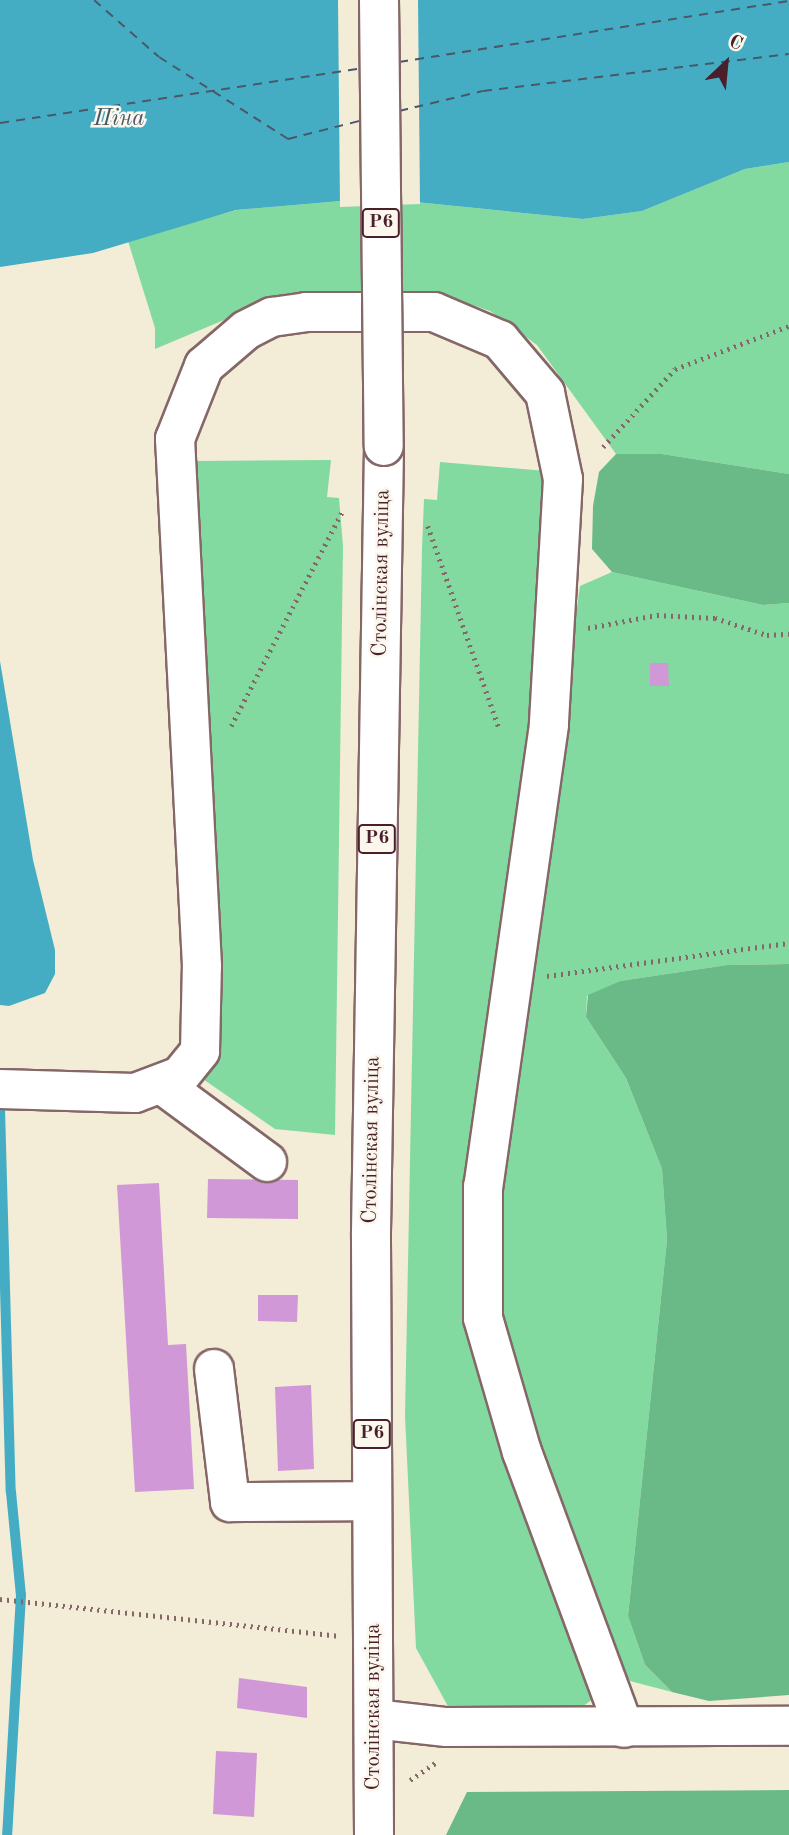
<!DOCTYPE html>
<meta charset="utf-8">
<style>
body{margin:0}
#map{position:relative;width:789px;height:1835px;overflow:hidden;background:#f3ecd6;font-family:"Old Standard TT",serif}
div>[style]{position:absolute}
.green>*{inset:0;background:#82daa0}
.forest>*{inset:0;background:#69ba86}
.water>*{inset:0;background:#44adc3}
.pier>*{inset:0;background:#f3ecd6}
.stream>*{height:10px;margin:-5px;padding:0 5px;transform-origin:5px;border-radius:5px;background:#44adc3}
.ferry>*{height:2px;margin-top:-1px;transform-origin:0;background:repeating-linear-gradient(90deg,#485868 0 9px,transparent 0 16px)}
.building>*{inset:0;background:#d098d7}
.path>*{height:4.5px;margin-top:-2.25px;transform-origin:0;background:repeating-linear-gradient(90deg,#856767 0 2px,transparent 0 7px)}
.roads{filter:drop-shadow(2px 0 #856767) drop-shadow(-2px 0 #856767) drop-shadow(0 2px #856767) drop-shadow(0 -2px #856767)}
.minor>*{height:38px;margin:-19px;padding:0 19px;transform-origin:19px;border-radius:19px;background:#fff}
.major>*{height:38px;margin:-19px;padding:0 19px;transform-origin:19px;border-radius:19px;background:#fff}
.bridges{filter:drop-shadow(2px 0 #856767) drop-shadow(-2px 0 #856767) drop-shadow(0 2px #856767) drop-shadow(0 -2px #856767)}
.major-bridge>*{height:38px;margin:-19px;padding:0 19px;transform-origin:19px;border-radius:19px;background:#fff}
span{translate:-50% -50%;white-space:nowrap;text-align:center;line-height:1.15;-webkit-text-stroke:5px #fbf7ec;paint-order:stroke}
.shield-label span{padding:2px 5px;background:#fbf7ec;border:2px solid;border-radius:5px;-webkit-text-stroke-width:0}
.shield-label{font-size:19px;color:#4a1f2b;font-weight:700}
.street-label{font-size:21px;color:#4a1f2b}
.water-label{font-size:23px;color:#485868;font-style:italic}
.north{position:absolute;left:691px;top:28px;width:70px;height:70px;-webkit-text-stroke:5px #fbf7ec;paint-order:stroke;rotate:26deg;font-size:19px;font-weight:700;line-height:28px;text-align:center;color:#4a1f2b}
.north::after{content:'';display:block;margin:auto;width:24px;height:32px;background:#4a1f2b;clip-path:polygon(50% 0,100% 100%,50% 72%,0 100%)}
</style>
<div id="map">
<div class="green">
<div style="clip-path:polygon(789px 162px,789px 474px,662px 454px,616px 454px,537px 345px,490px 311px,437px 293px,288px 293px,155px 349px,155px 328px,128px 241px,237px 210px,376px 198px,583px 219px,642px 211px,745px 169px)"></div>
<div style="clip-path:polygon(197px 429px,195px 461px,331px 460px,327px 497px,339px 498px,343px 546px,335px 1135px,275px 1129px,200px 1077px,189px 448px)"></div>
<div style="clip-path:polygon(440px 462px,546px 471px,535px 707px,464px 1255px,466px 1315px,593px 1699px,579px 1709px,450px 1710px,416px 1648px,405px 1416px,422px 548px,424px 499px,437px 500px)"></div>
<div style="clip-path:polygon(612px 572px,763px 605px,789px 603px,789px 964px,727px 965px,620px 981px,587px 996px,586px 1017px,626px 1078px,662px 1169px,667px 1240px,628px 1616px,645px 1665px,672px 1692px,630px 1681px,615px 1657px,505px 1346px,496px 1298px,496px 1218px,514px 1058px,580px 586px)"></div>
</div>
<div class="forest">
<div style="clip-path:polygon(616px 454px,662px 454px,789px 474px,789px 603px,763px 605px,612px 572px,592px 549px,593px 506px,599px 472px)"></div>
<div style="clip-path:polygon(789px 964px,789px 1695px,709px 1701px,672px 1692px,645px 1665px,628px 1616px,667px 1240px,662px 1169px,626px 1078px,586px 1017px,588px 995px,620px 981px,727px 965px)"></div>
<div style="clip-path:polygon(789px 1790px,789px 1835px,446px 1835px,467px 1792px)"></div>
</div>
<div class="water">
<div style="clip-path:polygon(0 0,789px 0,789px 162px,745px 169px,642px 211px,583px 219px,376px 198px,236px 210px,93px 253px,0 267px)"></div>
<div style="clip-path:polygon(0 661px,33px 860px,55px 950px,55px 974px,45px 993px,9px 1006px,0 1005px)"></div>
</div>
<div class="pier">
<div style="clip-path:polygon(338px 0,418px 0,420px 204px,340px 207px)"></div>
</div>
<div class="stream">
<div style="left:0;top:1109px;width:383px;rotate:88.4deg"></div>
<div style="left:11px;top:1492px;width:103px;rotate:84.5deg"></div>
<div style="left:21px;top:1595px;width:240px;rotate:93.3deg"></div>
</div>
<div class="ferry">
<div style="left:94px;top:0;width:86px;rotate:41.2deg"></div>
<div style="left:159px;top:57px;width:153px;rotate:32.4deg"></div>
<div style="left:288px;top:139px;width:77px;rotate:-14.2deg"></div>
<div style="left:399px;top:62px;width:395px;rotate:-8.9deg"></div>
<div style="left:399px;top:111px;width:86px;rotate:-13.4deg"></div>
<div style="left:483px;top:91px;width:308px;rotate:-6.9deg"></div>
<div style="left:0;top:123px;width:366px;rotate:-8.6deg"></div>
</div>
<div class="building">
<div style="clip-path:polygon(650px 663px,668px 663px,669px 686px,650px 686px)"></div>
<div style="clip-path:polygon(208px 1179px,298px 1180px,298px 1219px,207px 1218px)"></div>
<div style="clip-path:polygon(159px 1183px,168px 1345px,186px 1344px,194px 1489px,135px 1492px,117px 1185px)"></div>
<div style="clip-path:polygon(258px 1295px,298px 1295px,297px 1322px,258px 1321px)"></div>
<div style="clip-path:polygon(311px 1385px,314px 1469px,278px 1471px,275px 1387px)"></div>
<div style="clip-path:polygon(239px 1678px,307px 1687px,307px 1718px,237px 1708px)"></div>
<div style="clip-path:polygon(216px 1751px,257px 1753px,254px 1817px,213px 1814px)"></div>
</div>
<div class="path">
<div style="left:603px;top:447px;width:106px;rotate:-47.3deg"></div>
<div style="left:675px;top:369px;width:122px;rotate:-20.7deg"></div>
<div style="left:428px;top:526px;width:216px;rotate:70.6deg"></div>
<div style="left:588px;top:628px;width:70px;rotate:-10.7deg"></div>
<div style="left:657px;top:615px;width:58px;rotate:3deg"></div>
<div style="left:715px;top:618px;width:55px;rotate:18.1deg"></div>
<div style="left:767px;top:635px;width:22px;rotate:-3deg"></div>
<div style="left:231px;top:726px;width:241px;rotate:-62.6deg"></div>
<div style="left:547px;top:976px;width:244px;rotate:-7.8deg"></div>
<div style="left:0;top:1599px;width:342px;rotate:6.2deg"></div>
<div style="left:410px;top:1780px;width:32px;rotate:-34deg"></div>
</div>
<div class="roads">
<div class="minor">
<div style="left:164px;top:1086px;width:128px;rotate:36.4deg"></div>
<div style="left:0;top:1089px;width:135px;rotate:1.7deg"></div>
<div style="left:135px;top:1093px;width:48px;rotate:-20.7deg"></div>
<div style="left:180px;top:1076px;width:32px;rotate:-51deg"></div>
<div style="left:200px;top:1051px;width:85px;rotate:-88.7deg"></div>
<div style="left:202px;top:966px;width:528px;rotate:-92.93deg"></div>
<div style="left:175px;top:439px;width:79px;rotate:-68.3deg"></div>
<div style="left:204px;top:366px;width:55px;rotate:-40.6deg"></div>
<div style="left:246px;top:330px;width:29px;rotate:-27deg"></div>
<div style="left:272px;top:317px;width:34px;rotate:-8deg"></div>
<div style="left:306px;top:312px;width:128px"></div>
<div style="left:434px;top:312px;width:72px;rotate:23deg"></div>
<div style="left:500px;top:340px;width:70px;rotate:49.7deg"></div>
<div style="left:545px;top:393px;width:88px;rotate:78.2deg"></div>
<div style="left:563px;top:479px;width:246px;rotate:93.3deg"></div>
<div style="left:549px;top:725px;width:466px;rotate:98.1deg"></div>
<div style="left:483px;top:1186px;width:132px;rotate:90deg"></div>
<div style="left:483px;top:1318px;width:140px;rotate:73.8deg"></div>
<div style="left:522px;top:1452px;width:294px;rotate:69.7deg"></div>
<div style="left:214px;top:1369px;width:134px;rotate:83.1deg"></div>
<div style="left:230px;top:1502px;width:142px;rotate:-0.4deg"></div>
<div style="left:374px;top:1719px;width:73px;rotate:6.3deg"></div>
<div style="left:447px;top:1727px;width:342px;rotate:-0.2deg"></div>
</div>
<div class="major">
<div style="left:374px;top:1835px;width:603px;rotate:-90.29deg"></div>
<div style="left:371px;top:1232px;width:786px;rotate:-89.05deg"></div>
</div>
</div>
<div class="bridges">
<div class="major-bridge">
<div style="left:379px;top:0;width:446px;rotate:89.4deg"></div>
</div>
</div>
<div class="shield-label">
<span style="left:381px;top:223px">Р6</span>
<span style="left:377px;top:839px">Р6</span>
<span style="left:372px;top:1434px">Р6</span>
</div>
<div class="street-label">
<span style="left:382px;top:573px;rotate:-89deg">Столінская вуліца</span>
<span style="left:372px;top:1140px;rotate:-89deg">Столінская вуліца</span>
<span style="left:374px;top:1707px;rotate:-90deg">Столінская вуліца</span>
</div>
<div class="water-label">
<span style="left:119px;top:119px">Піна</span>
</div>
<div class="north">С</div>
</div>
